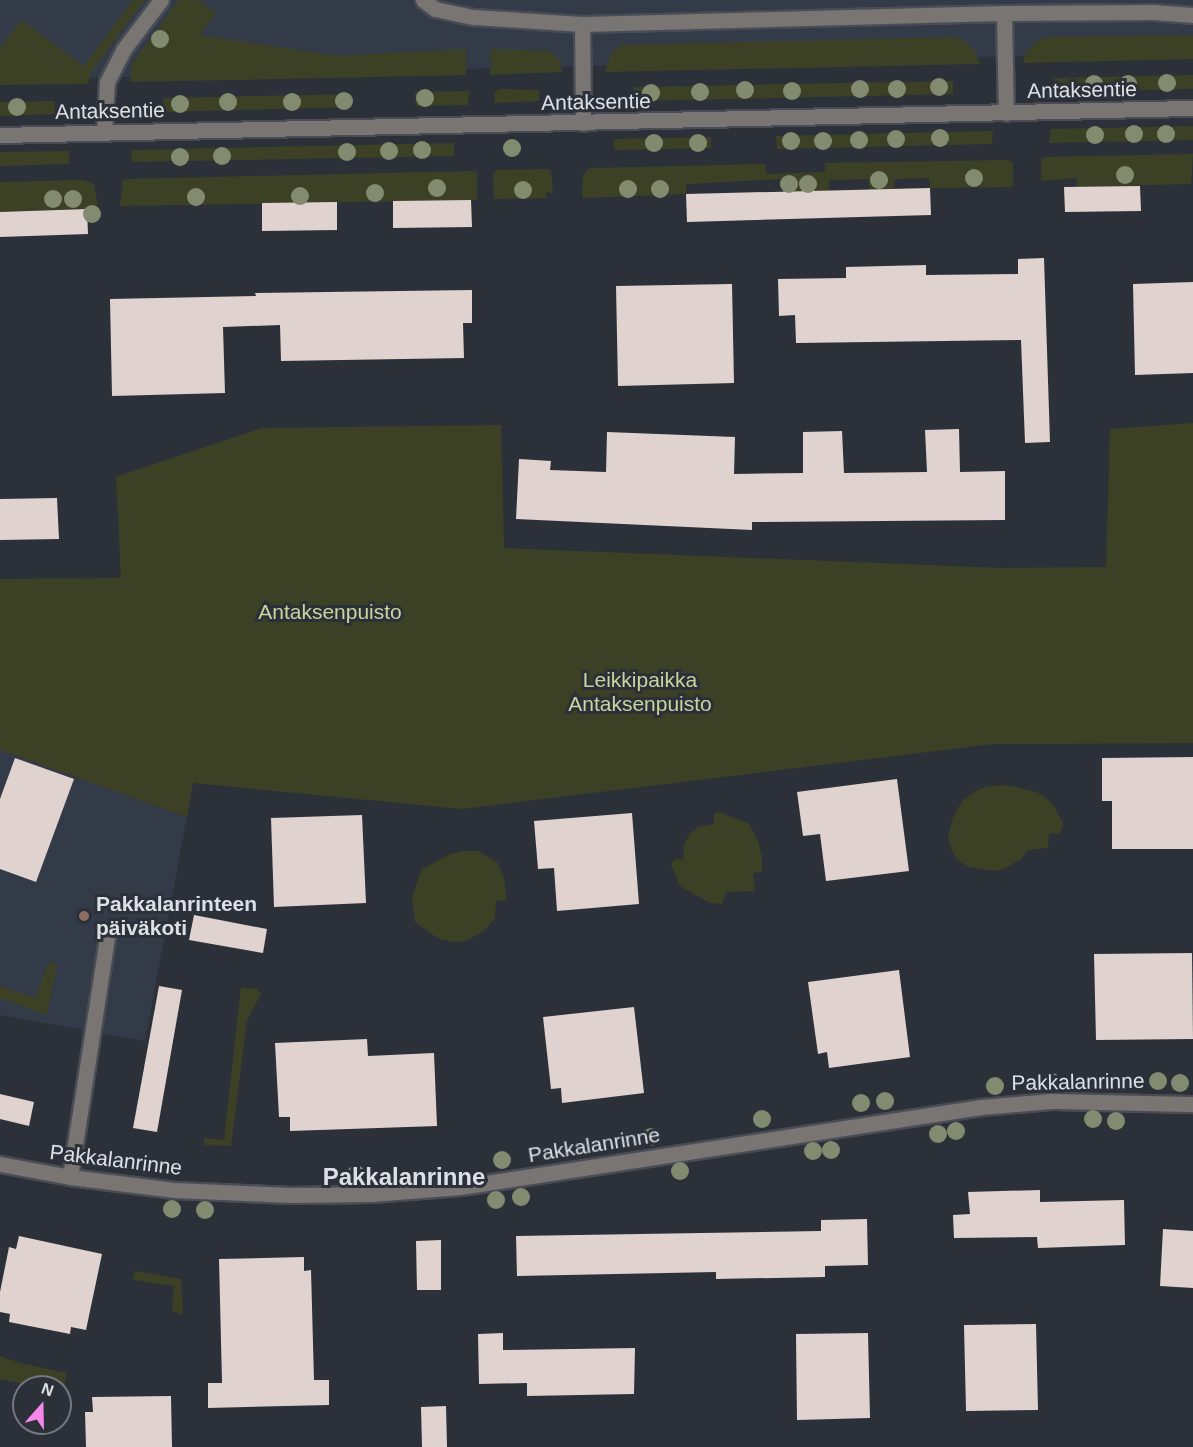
<!DOCTYPE html>
<meta charset="utf-8">
<style>
body{margin:0}
#map{position:relative;width:1193px;height:1447px;overflow:hidden;background:#2c3139;font-family:Helvetica,sans-serif}
div>[style]{position:absolute}
.built>*{inset:0;background:#333b48}
.green>*{inset:0;background:#3c4125}
.building>*{inset:0;background:#e0d2cf}
.roads{filter:drop-shadow(2px 0 #484d55) drop-shadow(-2px 0 #484d55) drop-shadow(0 2px #484d55) drop-shadow(0 -2px #484d55)}
.minor>*{height:15px;margin:-7.5px;padding:0 7.5px;transform-origin:7.5px;border-radius:7.5px;background:#797572}
.trees>*{width:18px;height:18px;margin:-9px;border-radius:50%;background:#828b6f}
.dots>*{width:16px;height:16px;translate:-50% -50%;box-sizing:border-box;border:3px solid #2c3139;border-radius:50%}
span{translate:-50% -50%;white-space:nowrap;text-align:center;line-height:1.15;-webkit-text-stroke:6px #2c3139;paint-order:stroke}
.street-label{font-size:21px;color:#dde0e5}
.park-label{font-size:21px;color:#c8d49c}
.poi-label{font-size:21px;color:#dde0e5;font-weight:700}
.left{translate:0 -50%;text-align:left}
.quarter-label{font-size:24px;color:#dde0e5;font-weight:700}
.north{position:absolute;left:12px;top:1375px;width:60px;height:60px;box-sizing:border-box;background:#2c3139;border:2px solid #73777e;border-radius:50%;rotate:20deg;font-size:16px;font-weight:700;line-height:24px;text-align:center;color:#dde0e5}
.north::after{content:'';display:block;margin:auto;width:21px;height:27px;background:#f688ed;clip-path:polygon(50% 0,100% 100%,50% 72%,0 100%)}
</style>
<div id="map">
<div class="built">
<div style="clip-path:polygon(0 0,1193px 0,1193px 52px,0 80px)"></div>
<div style="clip-path:polygon(0 750px,187px 817px,145px 1041px,0 1015px)"></div>
</div>
<div class="green">
<div style="clip-path:polygon(133px 0,145px 0,91px 72px,88px 84px,0 85px,0 48px,21px 20px,84px 66px)"></div>
<div style="clip-path:polygon(179px 0,199px 0,216px 13px,200px 35px,337px 56px,466px 49px,466px 75px,130px 82px,132px 64px)"></div>
<div style="clip-path:polygon(1193px 35px,1193px 59px,1023px 63px,1026px 52px,1039px 40px,1047px 37px)"></div>
<div style="clip-path:polygon(954px 37px,965px 41px,974px 50px,980px 64px,605px 72px,612px 51px,622px 45px)"></div>
<div style="clip-path:polygon(491px 49px,550px 51px,560px 61px,562px 72px,490px 75px)"></div>
<div style="clip-path:polygon(1193px 75px,1193px 89px,1054px 92px,1054px 78px)"></div>
<div style="clip-path:polygon(953px 81px,953px 94px,633px 101px,634px 87px)"></div>
<div style="clip-path:polygon(499px 89px,539px 90px,539px 101px,494px 103px,495px 92px)"></div>
<div style="clip-path:polygon(469px 91px,468px 105px,416px 106px,415px 92px)"></div>
<div style="clip-path:polygon(351px 94px,352px 107px,164px 112px,163px 98px)"></div>
<div style="clip-path:polygon(55px 101px,54px 114px,0 116px,0 102px)"></div>
<div style="clip-path:polygon(1193px 126px,1193px 140px,1049px 143px,1051px 129px)"></div>
<div style="clip-path:polygon(993px 131px,992px 144px,777px 149px,776px 136px)"></div>
<div style="clip-path:polygon(711px 137px,711px 148px,614px 150px,614px 139px)"></div>
<div style="clip-path:polygon(454px 143px,454px 156px,132px 162px,131px 150px)"></div>
<div style="clip-path:polygon(69px 151px,69px 164px,0 166px,0 152px)"></div>
<div style="clip-path:polygon(1193px 154px,1191px 184px,1077px 187px,1077px 178px,1041px 181px,1041px 159px,1044px 157px)"></div>
<div style="clip-path:polygon(1007px 160px,1013px 163px,1013px 187px,930px 188px,929px 178px,895px 179px,894px 189px,869px 190px,869px 179px,829px 180px,829px 191px,785px 191px,784px 179px,686px 184px,686px 194px,583px 198px,582px 192px,583px 175px,590px 168px,765px 164px,766px 174px,825px 172px,825px 163px)"></div>
<div style="clip-path:polygon(548px 169px,551px 171px,553px 194px,546px 192px,546px 198px,494px 199px,493px 174px,497px 170px)"></div>
<div style="clip-path:polygon(474px 171px,477px 172px,477px 200px,120px 206px,123px 180px,127px 179px)"></div>
<div style="clip-path:polygon(83px 180px,94px 184px,98px 208px,0 212px,0 182px)"></div>
<div style="clip-path:polygon(1193px 423px,1193px 743px,993px 744px,462px 809px,193px 783px,187px 817px,0 750px,0 579px,121px 578px,116px 477px,262px 428px,501px 425px,504px 548px,1002px 568px,1106px 567px,1110px 429px)"></div>
<div style="clip-path:polygon(1005px 785px,1037px 792px,1052px 803px,1063px 823px,1061px 831px,1059px 834px,1049px 833px,1048px 848px,1027px 850px,1022px 858px,1004px 869px,993px 871px,969px 867px,957px 860px,951px 848px,948px 837px,953px 817px,963px 800px,974px 792px,985px 787px)"></div>
<div style="clip-path:polygon(719px 812px,749px 824px,758px 840px,762px 857px,762px 872px,753px 873px,755px 891px,726px 892px,722px 904px,710px 903px,680px 886px,671px 864px,675px 859px,683px 860px,684px 845px,690px 834px,698px 827px,714px 824px,714px 814px)"></div>
<div style="clip-path:polygon(463px 851px,478px 851px,498px 863px,504px 879px,507px 900px,496px 901px,495px 918px,483px 932px,465px 941px,453px 942px,439px 939px,415px 922px,412px 898px,421px 870px,450px 854px)"></div>
<div style="clip-path:polygon(49px 962px,57px 965px,47px 1015px,0 998px,0 986px,35px 998px)"></div>
<div style="clip-path:polygon(241px 987px,257px 989px,261px 994px,247px 1020px,231px 1146px,204px 1145px,204px 1138px,224px 1140px)"></div>
<div style="clip-path:polygon(135px 1271px,181px 1279px,183px 1315px,172px 1311px,174px 1286px,133px 1280px)"></div>
<div style="clip-path:polygon(0 1356px,20px 1363px,67px 1373px,60px 1404px,60px 1387px,39px 1387px,0 1379px)"></div>
</div>
<div class="building">
<div style="clip-path:polygon(1140px 186px,1141px 211px,1065px 212px,1064px 187px)"></div>
<div style="clip-path:polygon(930px 188px,931px 215px,687px 222px,686px 194px)"></div>
<div style="clip-path:polygon(471px 200px,472px 227px,393px 228px,393px 201px)"></div>
<div style="clip-path:polygon(337px 202px,337px 230px,262px 231px,262px 203px)"></div>
<div style="clip-path:polygon(87px 209px,88px 234px,0 237px,0 212px)"></div>
<div style="clip-path:polygon(1044px 258px,1050px 442px,1025px 443px,1021px 340px,796px 343px,795px 315px,779px 316px,778px 279px,846px 278px,846px 267px,926px 265px,926px 275px,1018px 274px,1018px 259px)"></div>
<div style="clip-path:polygon(1193px 282px,1193px 373px,1135px 375px,1133px 284px)"></div>
<div style="clip-path:polygon(732px 284px,734px 383px,618px 386px,616px 286px)"></div>
<div style="clip-path:polygon(472px 290px,472px 323px,463px 323px,464px 358px,281px 361px,280px 325px,223px 327px,225px 393px,112px 396px,110px 299px,256px 296px,255px 293px)"></div>
<div style="clip-path:polygon(959px 429px,960px 472px,1005px 471px,1005px 520px,752px 522px,752px 530px,516px 519px,519px 459px,551px 461px,550px 470px,606px 472px,607px 432px,735px 437px,734px 474px,803px 473px,803px 432px,842px 431px,844px 473px,927px 472px,925px 430px)"></div>
<div style="clip-path:polygon(57px 498px,59px 539px,0 540px,0 499px)"></div>
<div style="clip-path:polygon(1193px 757px,1193px 849px,1112px 849px,1112px 801px,1102px 801px,1102px 758px)"></div>
<div style="clip-path:polygon(15px 758px,74px 779px,36px 882px,0 869px,0 799px)"></div>
<div style="clip-path:polygon(897px 779px,909px 871px,826px 881px,820px 834px,803px 836px,797px 792px)"></div>
<div style="clip-path:polygon(632px 813px,639px 904px,557px 911px,554px 868px,538px 869px,534px 821px)"></div>
<div style="clip-path:polygon(362px 815px,366px 903px,274px 907px,271px 818px)"></div>
<div style="clip-path:polygon(194px 915px,267px 929px,263px 953px,189px 940px)"></div>
<div style="clip-path:polygon(1192px 953px,1193px 1039px,1096px 1040px,1094px 954px)"></div>
<div style="clip-path:polygon(899px 970px,910px 1057px,829px 1068px,827px 1052px,818px 1054px,808px 982px)"></div>
<div style="clip-path:polygon(159px 986px,182px 990px,157px 1132px,133px 1128px)"></div>
<div style="clip-path:polygon(634px 1007px,644px 1093px,562px 1103px,561px 1088px,551px 1089px,543px 1017px)"></div>
<div style="clip-path:polygon(367px 1039px,368px 1056px,434px 1053px,437px 1126px,290px 1131px,290px 1117px,279px 1117px,275px 1043px)"></div>
<div style="clip-path:polygon(0 1094px,34px 1102px,29px 1126px,0 1119px)"></div>
<div style="clip-path:polygon(1040px 1190px,1040px 1202px,1124px 1200px,1125px 1245px,1038px 1248px,1037px 1237px,954px 1238px,953px 1215px,970px 1214px,968px 1192px)"></div>
<div style="clip-path:polygon(867px 1219px,868px 1265px,825px 1266px,825px 1277px,716px 1279px,716px 1272px,517px 1276px,516px 1236px,821px 1231px,821px 1220px)"></div>
<div style="clip-path:polygon(1163px 1229px,1193px 1231px,1193px 1288px,1160px 1286px)"></div>
<div style="clip-path:polygon(19px 1236px,102px 1254px,86px 1330px,71px 1327px,70px 1334px,9px 1322px,10px 1314px,0 1312px,0 1292px,9px 1247px,16px 1249px)"></div>
<div style="clip-path:polygon(441px 1240px,441px 1290px,417px 1290px,416px 1241px)"></div>
<div style="clip-path:polygon(304px 1257px,304px 1271px,311px 1270px,314px 1380px,329px 1380px,329px 1405px,208px 1408px,208px 1383px,222px 1383px,219px 1259px)"></div>
<div style="clip-path:polygon(1036px 1324px,1038px 1410px,966px 1411px,964px 1325px)"></div>
<div style="clip-path:polygon(503px 1333px,503px 1350px,635px 1348px,634px 1394px,527px 1396px,527px 1383px,479px 1384px,478px 1334px)"></div>
<div style="clip-path:polygon(868px 1333px,870px 1418px,797px 1420px,796px 1334px)"></div>
<div style="clip-path:polygon(171px 1396px,172px 1447px,86px 1447px,85px 1412px,93px 1412px,92px 1397px)"></div>
<div style="clip-path:polygon(446px 1406px,447px 1447px,422px 1447px,421px 1407px)"></div>
</div>
<div class="roads">
<div class="minor">
<div style="left:423px;top:0;width:15px;rotate:37deg"></div>
<div style="left:435px;top:9px;width:40px;rotate:12deg"></div>
<div style="left:474px;top:17px;width:108px;rotate:3.7deg"></div>
<div style="left:582px;top:24px;width:422px;rotate:-1.5deg"></div>
<div style="left:1004px;top:13px;width:149px;rotate:-0.4deg"></div>
<div style="left:1153px;top:12px;width:40px;rotate:4.3deg"></div>
<div style="left:1004px;top:13px;width:100px;rotate:88.9deg"></div>
<div style="left:582px;top:24px;width:99px;rotate:89.4deg"></div>
<div style="left:104px;top:132px;width:50px;rotate:-86.6deg"></div>
<div style="left:107px;top:82px;width:36px;rotate:-63deg"></div>
<div style="left:123px;top:50px;width:63px;rotate:-52.8deg"></div>
<div style="left:0;top:135px;width:1193px;rotate:-1.3deg"></div>
<div style="left:0;top:1164px;width:71px;rotate:10.5deg"></div>
<div style="left:70px;top:1177px;width:105px;rotate:7.1deg"></div>
<div style="left:174px;top:1190px;width:117px;rotate:2.4deg"></div>
<div style="left:291px;top:1195px;width:81px;rotate:-0.7deg"></div>
<div style="left:372px;top:1194px;width:88px;rotate:-4.5deg"></div>
<div style="left:460px;top:1187px;width:527px;rotate:-8.73deg"></div>
<div style="left:981px;top:1107px;width:70px;rotate:-4.9deg"></div>
<div style="left:1051px;top:1101px;width:142px;rotate:1.2deg"></div>
<div style="left:70px;top:1177px;width:248px;rotate:-81.2deg"></div>
</div>
</div>
<div class="trees">
<div style="left:160px;top:39px"></div>
<div style="left:1167px;top:83px"></div>
<div style="left:1094px;top:84px"></div>
<div style="left:1128px;top:84px"></div>
<div style="left:939px;top:87px"></div>
<div style="left:860px;top:89px"></div>
<div style="left:897px;top:89px"></div>
<div style="left:745px;top:90px"></div>
<div style="left:792px;top:91px"></div>
<div style="left:700px;top:92px"></div>
<div style="left:651px;top:93px"></div>
<div style="left:425px;top:98px"></div>
<div style="left:344px;top:101px"></div>
<div style="left:228px;top:102px"></div>
<div style="left:292px;top:102px"></div>
<div style="left:180px;top:104px"></div>
<div style="left:17px;top:107px"></div>
<div style="left:1134px;top:134px"></div>
<div style="left:1166px;top:134px"></div>
<div style="left:1095px;top:135px"></div>
<div style="left:940px;top:138px"></div>
<div style="left:896px;top:139px"></div>
<div style="left:859px;top:140px"></div>
<div style="left:791px;top:141px"></div>
<div style="left:823px;top:141px"></div>
<div style="left:654px;top:143px"></div>
<div style="left:698px;top:143px"></div>
<div style="left:512px;top:148px"></div>
<div style="left:422px;top:150px"></div>
<div style="left:389px;top:151px"></div>
<div style="left:347px;top:152px"></div>
<div style="left:222px;top:156px"></div>
<div style="left:180px;top:157px"></div>
<div style="left:1125px;top:175px"></div>
<div style="left:974px;top:178px"></div>
<div style="left:879px;top:180px"></div>
<div style="left:789px;top:184px"></div>
<div style="left:808px;top:184px"></div>
<div style="left:437px;top:188px"></div>
<div style="left:628px;top:189px"></div>
<div style="left:660px;top:189px"></div>
<div style="left:523px;top:190px"></div>
<div style="left:375px;top:193px"></div>
<div style="left:300px;top:196px"></div>
<div style="left:196px;top:197px"></div>
<div style="left:53px;top:199px"></div>
<div style="left:73px;top:199px"></div>
<div style="left:92px;top:214px"></div>
<div style="left:1158px;top:1081px"></div>
<div style="left:1052px;top:1082px"></div>
<div style="left:1180px;top:1083px"></div>
<div style="left:995px;top:1086px"></div>
<div style="left:885px;top:1101px"></div>
<div style="left:861px;top:1103px"></div>
<div style="left:762px;top:1119px"></div>
<div style="left:1093px;top:1119px"></div>
<div style="left:1116px;top:1121px"></div>
<div style="left:956px;top:1131px"></div>
<div style="left:938px;top:1134px"></div>
<div style="left:651px;top:1137px"></div>
<div style="left:831px;top:1150px"></div>
<div style="left:813px;top:1151px"></div>
<div style="left:502px;top:1160px"></div>
<div style="left:146px;top:1165px"></div>
<div style="left:680px;top:1171px"></div>
<div style="left:356px;top:1174px"></div>
<div style="left:521px;top:1197px"></div>
<div style="left:496px;top:1200px"></div>
<div style="left:172px;top:1209px"></div>
<div style="left:205px;top:1210px"></div>
</div>
<div class="dots">
<div style="left:84px;top:916px;background:#8d6e63"></div>
</div>
<div class="street-label">
<span style="left:1082px;top:90px;rotate:-1deg">Antaksentie</span>
<span style="left:596px;top:102px;rotate:-1deg">Antaksentie</span>
<span style="left:110px;top:111px;rotate:-1deg">Antaksentie</span>
<span style="left:1078px;top:1082px;rotate:-1deg">Pakkalanrinne</span>
<span style="left:594px;top:1145px;rotate:-9deg">Pakkalanrinne</span>
<span style="left:116px;top:1160px;rotate:7deg">Pakkalanrinne</span>
</div>
<div class="park-label">
<span style="left:330px;top:612px">Antaksenpuisto</span>
<span style="left:640px;top:692px">Leikkipaikka<br>Antaksenpuisto</span>
</div>
<div class="poi-label">
<span class="left" style="left:96px;top:916px">Pakkalanrinteen<br>päiväkoti</span>
</div>
<div class="quarter-label">
<span style="left:404px;top:1177px">Pakkalanrinne</span>
</div>
<div class="north">N</div>
</div>
